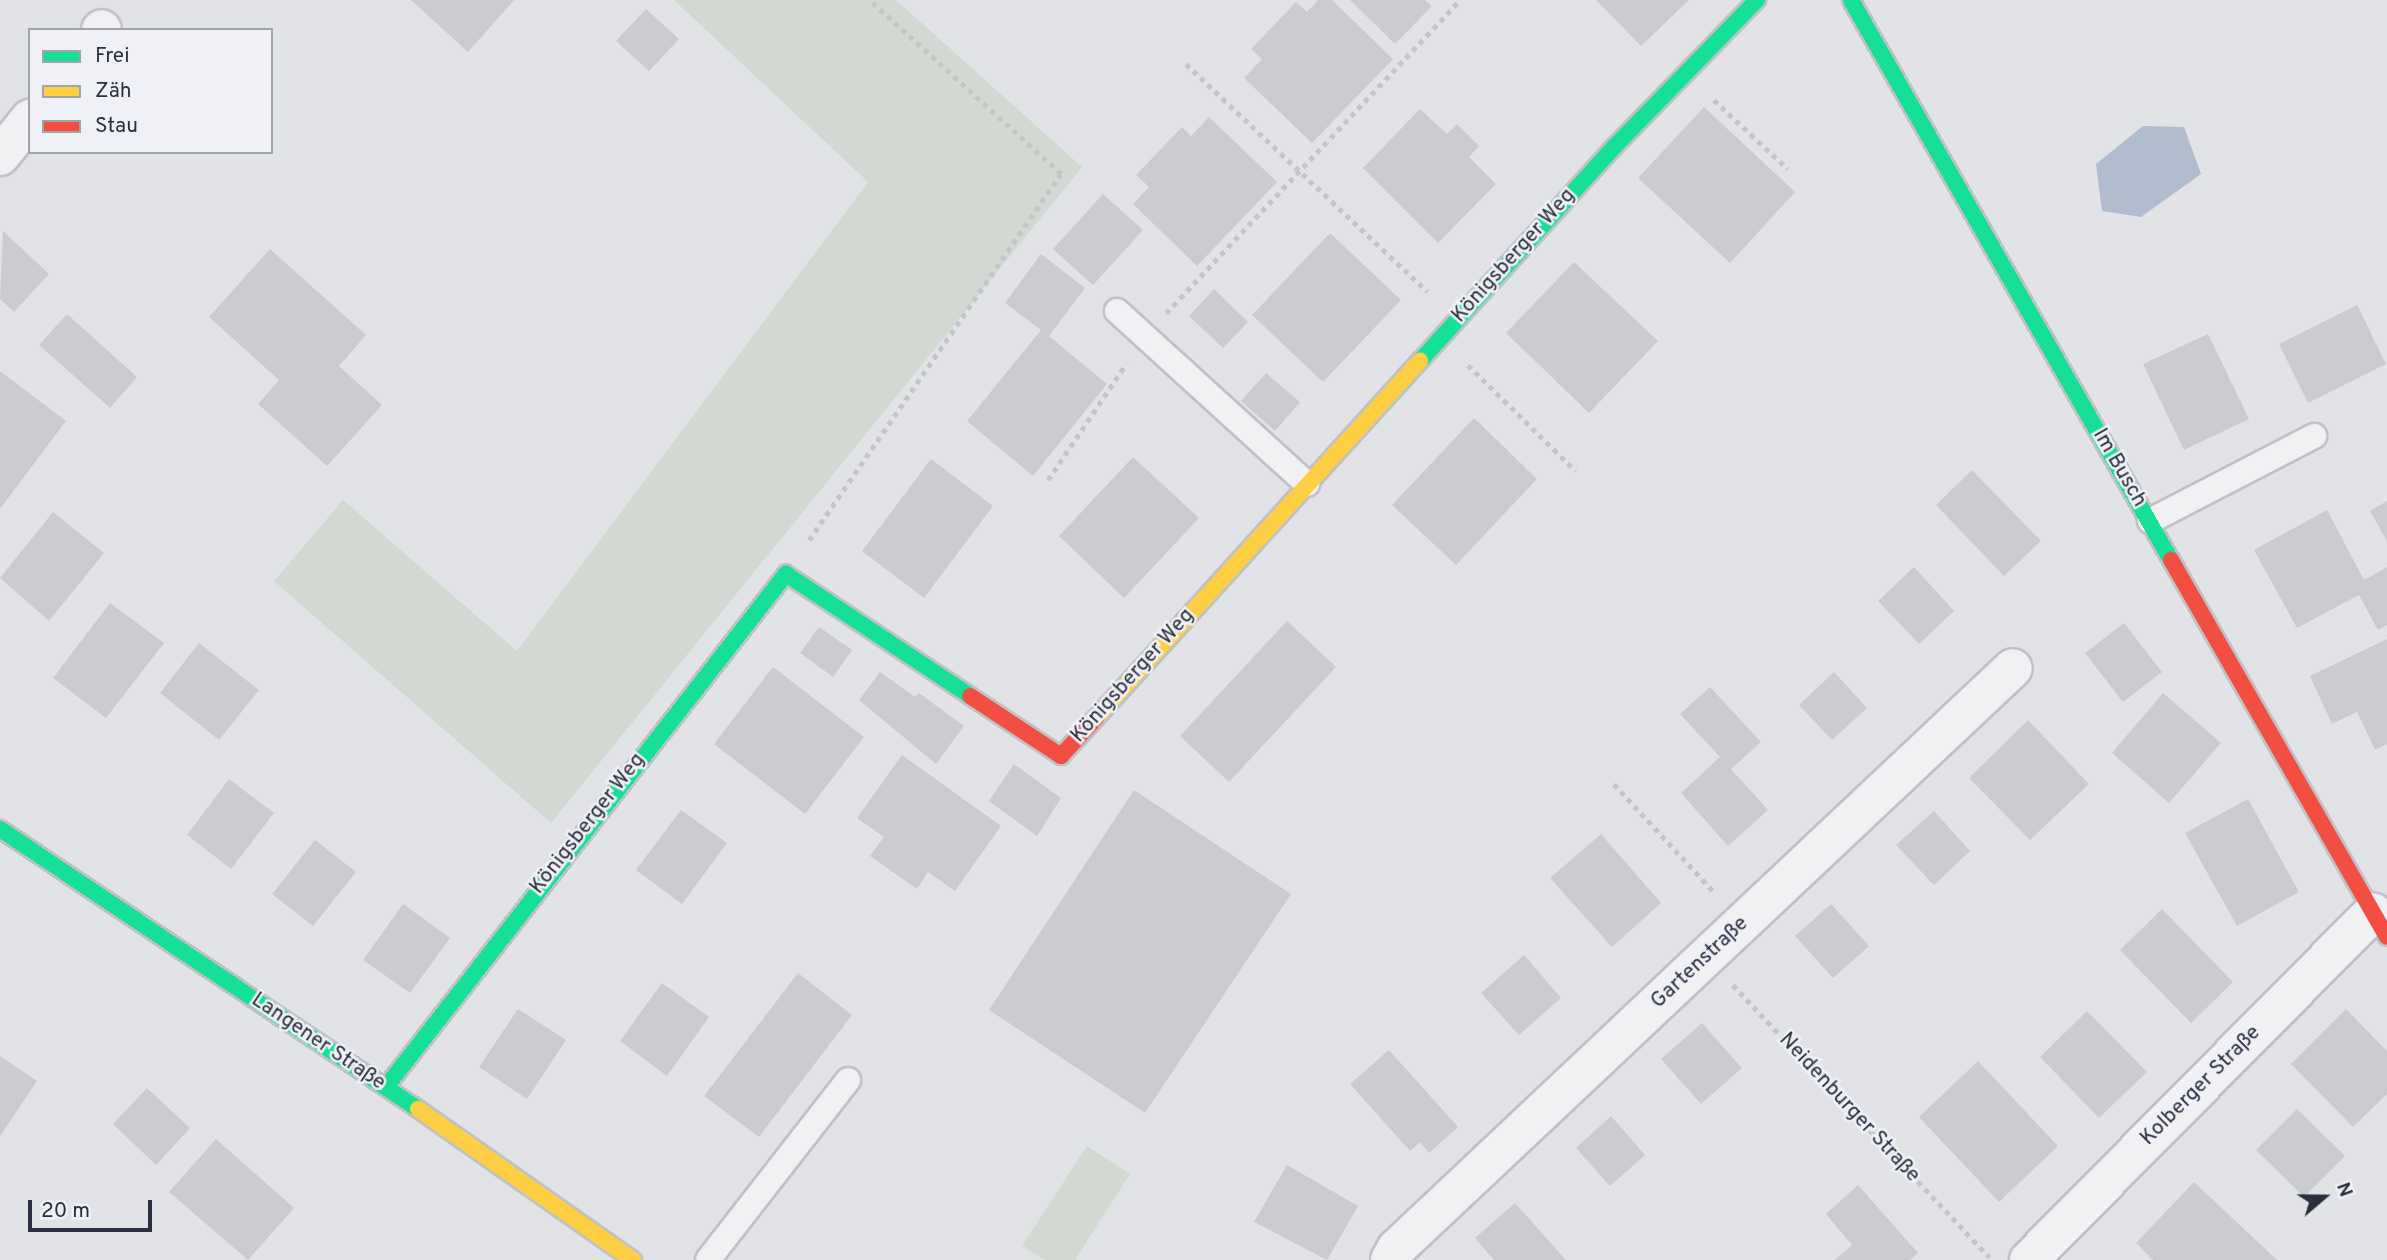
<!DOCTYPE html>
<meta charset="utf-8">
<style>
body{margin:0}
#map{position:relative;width:2387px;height:1260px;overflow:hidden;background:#e2e3e6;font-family:Overpass,sans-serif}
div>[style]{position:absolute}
.green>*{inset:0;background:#d2d9d2}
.water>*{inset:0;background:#b2bccf}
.building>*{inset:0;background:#cacbce}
.path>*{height:4.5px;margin-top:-2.25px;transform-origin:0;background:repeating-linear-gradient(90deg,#c4c4c9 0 5px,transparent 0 10px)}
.roads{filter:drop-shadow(2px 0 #c0c1c4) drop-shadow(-2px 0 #c0c1c4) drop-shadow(0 2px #c0c1c4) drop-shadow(0 -2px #c0c1c4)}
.lane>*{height:24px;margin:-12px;padding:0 12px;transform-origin:12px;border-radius:12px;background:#f1f1f4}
.street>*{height:38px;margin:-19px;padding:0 19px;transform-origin:19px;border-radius:19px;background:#f1f1f4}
.fast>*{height:16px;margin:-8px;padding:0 8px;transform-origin:8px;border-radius:8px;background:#16e098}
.slow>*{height:16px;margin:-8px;padding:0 8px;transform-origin:8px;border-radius:8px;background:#ffcf43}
.jam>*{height:16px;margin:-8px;padding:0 8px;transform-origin:8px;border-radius:8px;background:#f24e42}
span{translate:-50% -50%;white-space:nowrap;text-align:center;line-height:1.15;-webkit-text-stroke:5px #f0f1f6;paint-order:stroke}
.street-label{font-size:21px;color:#2a2e3e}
.legend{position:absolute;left:28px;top:28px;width:245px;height:126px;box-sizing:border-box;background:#f0f1f6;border:2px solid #a1a3ac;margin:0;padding:9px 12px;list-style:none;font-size:21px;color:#2a2e3e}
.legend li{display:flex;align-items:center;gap:14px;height:35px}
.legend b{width:35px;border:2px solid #a1a3ac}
.north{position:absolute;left:2289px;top:1162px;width:70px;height:70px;-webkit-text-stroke:5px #f0f1f6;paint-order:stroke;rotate:70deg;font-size:19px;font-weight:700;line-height:28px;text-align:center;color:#2a2e3e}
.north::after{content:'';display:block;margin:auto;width:24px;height:32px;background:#2a2e3e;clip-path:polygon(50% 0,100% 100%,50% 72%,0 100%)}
.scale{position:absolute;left:28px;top:1200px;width:124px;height:32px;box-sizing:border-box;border:4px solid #2a2e3e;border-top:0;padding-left:9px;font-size:21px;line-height:24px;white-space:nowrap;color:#2a2e3e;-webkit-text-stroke:5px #f0f1f6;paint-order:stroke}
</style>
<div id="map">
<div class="green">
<div style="clip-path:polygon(674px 0,896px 0,1082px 167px,551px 823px,274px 581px,343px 500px,517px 651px,868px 182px)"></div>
<div style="clip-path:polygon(1087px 1146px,1130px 1174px,1075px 1260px,1045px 1260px,1022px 1246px)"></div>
</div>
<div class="water">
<div style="clip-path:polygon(2143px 126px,2184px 127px,2201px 174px,2141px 217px,2102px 211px,2096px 164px)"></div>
</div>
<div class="building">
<div style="clip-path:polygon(411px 0,514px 0,468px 52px)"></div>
<div style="clip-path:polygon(1318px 0,1332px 0,1393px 59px,1312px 143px,1244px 78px,1262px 59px,1251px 49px,1296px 2px,1307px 12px)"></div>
<div style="clip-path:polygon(1350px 0,1425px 0,1432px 6px,1395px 44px)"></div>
<div style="clip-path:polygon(1596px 0,1689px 0,1641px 46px)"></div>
<div style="clip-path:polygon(646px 9px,679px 39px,649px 71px,616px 41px)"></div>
<div style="clip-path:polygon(1704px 107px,1795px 192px,1730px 263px,1638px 178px)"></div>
<div style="clip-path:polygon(1420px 109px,1447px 134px,1457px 124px,1479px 146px,1469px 157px,1496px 184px,1438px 243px,1363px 168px)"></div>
<div style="clip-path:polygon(1209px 117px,1277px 182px,1197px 266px,1133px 204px,1149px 187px,1136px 175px,1182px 127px,1191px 136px)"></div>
<div style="clip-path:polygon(1103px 194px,1143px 230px,1093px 285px,1053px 249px)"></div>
<div style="clip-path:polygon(3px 231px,49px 274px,14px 312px,0 299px)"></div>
<div style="clip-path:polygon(1330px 233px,1401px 300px,1323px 382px,1252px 315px)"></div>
<div style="clip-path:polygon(270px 249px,366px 335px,339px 366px,382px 405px,327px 466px,258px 404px,279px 380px,209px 317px)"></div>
<div style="clip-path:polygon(1041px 254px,1085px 288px,1049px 336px,1107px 384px,1033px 476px,967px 421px,1041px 330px,1005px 303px)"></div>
<div style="clip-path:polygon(1574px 262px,1658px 341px,1589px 413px,1506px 333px)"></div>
<div style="clip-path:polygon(1214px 289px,1248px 322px,1223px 348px,1189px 316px)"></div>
<div style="clip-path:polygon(2357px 305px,2386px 364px,2308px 403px,2279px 344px)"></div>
<div style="clip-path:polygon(67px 314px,137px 377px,110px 408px,39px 345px)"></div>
<div style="clip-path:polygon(2208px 334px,2249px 419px,2184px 450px,2143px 364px)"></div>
<div style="clip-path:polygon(0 371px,66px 421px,0 509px)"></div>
<div style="clip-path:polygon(1266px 373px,1300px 402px,1275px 431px,1241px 401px)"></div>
<div style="clip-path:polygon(1474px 418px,1537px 479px,1456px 565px,1392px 505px)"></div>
<div style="clip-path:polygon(1133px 457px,1199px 518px,1124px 598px,1059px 536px)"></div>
<div style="clip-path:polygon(931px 459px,993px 506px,924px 598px,862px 551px)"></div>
<div style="clip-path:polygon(1972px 470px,2041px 541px,2004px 576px,1936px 505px)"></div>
<div style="clip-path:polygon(2387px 501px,2387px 541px,2370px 511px)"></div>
<div style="clip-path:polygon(2327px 510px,2364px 580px,2387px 567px,2387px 625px,2378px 630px,2359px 595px,2297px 628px,2254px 550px)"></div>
<div style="clip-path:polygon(53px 512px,104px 553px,49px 621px,0 578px)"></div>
<div style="clip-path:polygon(1914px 567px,1954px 611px,1919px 644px,1878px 601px)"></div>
<div style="clip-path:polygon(110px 603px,164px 643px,106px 718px,53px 678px)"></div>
<div style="clip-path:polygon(1287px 621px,1336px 667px,1229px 782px,1180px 736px)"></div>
<div style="clip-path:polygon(2124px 623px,2162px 672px,2123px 702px,2085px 653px)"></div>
<div style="clip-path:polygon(819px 627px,852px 650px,833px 677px,800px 653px)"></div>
<div style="clip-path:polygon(2387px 639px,2387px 744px,2375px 750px,2357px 712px,2332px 724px,2310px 676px)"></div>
<div style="clip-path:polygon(199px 643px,259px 690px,219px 740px,160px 693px)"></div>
<div style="clip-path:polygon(773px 667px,864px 737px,805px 814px,714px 744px)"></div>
<div style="clip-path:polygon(880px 672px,915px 697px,919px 693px,964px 726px,936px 764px,859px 700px)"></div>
<div style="clip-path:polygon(1834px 672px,1867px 708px,1832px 740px,1799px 705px)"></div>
<div style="clip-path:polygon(1710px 687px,1761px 742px,1731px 769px,1768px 810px,1728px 846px,1681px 793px,1720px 757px,1680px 714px)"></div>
<div style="clip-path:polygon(2163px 693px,2221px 743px,2169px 803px,2112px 753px)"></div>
<div style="clip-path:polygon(2028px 720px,2089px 784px,2030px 840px,1969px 778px)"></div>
<div style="clip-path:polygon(902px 755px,1001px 826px,955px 891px,928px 872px,917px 889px,870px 856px,884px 837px,857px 818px)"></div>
<div style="clip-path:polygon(1014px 764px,1061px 798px,1037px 836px,989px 801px)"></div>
<div style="clip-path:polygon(229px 779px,274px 813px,231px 869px,187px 835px)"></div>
<div style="clip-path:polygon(1134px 790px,1291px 894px,1145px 1113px,989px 1010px)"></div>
<div style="clip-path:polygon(2248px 799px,2299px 892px,2237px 926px,2185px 833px)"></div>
<div style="clip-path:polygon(681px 810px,727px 843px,682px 904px,636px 870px)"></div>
<div style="clip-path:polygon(1934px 811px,1970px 851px,1934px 885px,1896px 845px)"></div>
<div style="clip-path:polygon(1601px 834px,1661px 903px,1612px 947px,1550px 878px)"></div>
<div style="clip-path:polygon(315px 840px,356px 872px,313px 926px,272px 894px)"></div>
<div style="clip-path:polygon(403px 904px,450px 938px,410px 993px,363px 960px)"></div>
<div style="clip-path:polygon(1831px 904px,1869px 946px,1833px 978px,1795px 936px)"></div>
<div style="clip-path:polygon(2162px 909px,2233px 982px,2191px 1023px,2120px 950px)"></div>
<div style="clip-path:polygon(1524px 955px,1561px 998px,1519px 1035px,1481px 993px)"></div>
<div style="clip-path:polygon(798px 973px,852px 1015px,759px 1137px,704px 1096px)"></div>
<div style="clip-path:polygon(662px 983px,709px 1017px,667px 1076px,620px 1041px)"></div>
<div style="clip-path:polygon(518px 1009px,566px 1040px,527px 1099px,479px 1067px)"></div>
<div style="clip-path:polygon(2346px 1009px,2387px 1051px,2387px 1094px,2353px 1127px,2291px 1064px)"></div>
<div style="clip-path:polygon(2087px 1011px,2147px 1072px,2099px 1118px,2040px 1057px)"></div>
<div style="clip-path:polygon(1702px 1023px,1742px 1068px,1701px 1104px,1661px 1059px)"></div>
<div style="clip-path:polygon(1389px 1050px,1458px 1127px,1429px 1153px,1420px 1142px,1410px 1151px,1350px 1084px)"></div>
<div style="clip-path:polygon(0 1056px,37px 1081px,0 1136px)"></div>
<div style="clip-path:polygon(1978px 1061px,2058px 1146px,1999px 1202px,1919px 1117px)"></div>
<div style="clip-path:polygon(147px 1088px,190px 1128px,156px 1165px,113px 1124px)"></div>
<div style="clip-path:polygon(2297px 1109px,2345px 1156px,2304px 1197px,2256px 1150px)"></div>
<div style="clip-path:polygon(1611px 1116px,1645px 1155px,1610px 1186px,1576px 1148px)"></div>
<div style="clip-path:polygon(216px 1139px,294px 1208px,248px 1260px,169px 1192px)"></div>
<div style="clip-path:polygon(1287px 1165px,1358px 1206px,1327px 1260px,1254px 1222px)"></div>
<div style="clip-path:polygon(2194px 1182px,2277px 1260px,2153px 1260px,2136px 1243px)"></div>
<div style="clip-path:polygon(1858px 1185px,1918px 1253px,1910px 1260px,1835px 1260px,1852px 1245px,1826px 1214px)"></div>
<div style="clip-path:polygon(1515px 1203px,1566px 1260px,1494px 1260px,1475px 1238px)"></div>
</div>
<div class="path">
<div style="left:1186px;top:64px;width:332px;rotate:43.3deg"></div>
<div style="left:1714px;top:100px;width:101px;rotate:43deg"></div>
<div style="left:1166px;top:313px;width:429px;rotate:-46.8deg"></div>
<div style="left:1468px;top:365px;width:151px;rotate:44.5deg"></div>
<div style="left:1048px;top:480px;width:140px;rotate:-56.1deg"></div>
<div style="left:809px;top:540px;width:444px;rotate:-55.5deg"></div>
<div style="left:1061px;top:174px;width:259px;rotate:-137.8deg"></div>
<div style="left:1614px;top:784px;width:150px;rotate:47.2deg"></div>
<div style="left:1733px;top:985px;width:374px;rotate:46.7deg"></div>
</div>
<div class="roads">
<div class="lane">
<div style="left:1117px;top:311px;width:257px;rotate:42.3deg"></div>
<div style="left:2150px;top:521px;width:185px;rotate:-27.4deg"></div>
<div style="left:708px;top:1260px;width:228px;rotate:-52.1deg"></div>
</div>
<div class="street">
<div style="left:101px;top:30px;width:1px;rotate:-45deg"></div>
<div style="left:0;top:156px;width:48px;rotate:-51deg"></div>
<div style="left:1390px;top:1260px;width:13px;rotate:-61deg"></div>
<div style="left:1396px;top:1249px;width:847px;rotate:-43.28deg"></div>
<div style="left:2029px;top:1260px;width:489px;rotate:-45.3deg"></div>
</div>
<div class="fast">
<div style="left:1851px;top:0;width:645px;rotate:60.26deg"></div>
<div style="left:1420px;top:361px;width:290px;rotate:-47.8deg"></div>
<div style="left:1615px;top:146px;width:204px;rotate:-45.8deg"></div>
<div style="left:0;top:829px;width:503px;rotate:33.82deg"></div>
<div style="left:386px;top:1087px;width:651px;rotate:-52.06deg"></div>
<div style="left:786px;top:574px;width:221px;rotate:33.5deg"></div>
</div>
<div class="slow">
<div style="left:1097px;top:717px;width:481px;rotate:-47.8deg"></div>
<div style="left:418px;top:1109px;width:263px;rotate:35.1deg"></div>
</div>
<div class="jam">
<div style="left:2171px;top:560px;width:434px;rotate:60.2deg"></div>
<div style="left:970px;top:696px;width:109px;rotate:33.4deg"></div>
<div style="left:1061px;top:756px;width:53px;rotate:-47.3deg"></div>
</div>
</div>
<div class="street-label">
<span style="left:1514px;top:256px;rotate:-48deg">Königsberger Weg</span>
<span style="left:2119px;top:468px;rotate:60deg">Im Busch</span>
<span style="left:1133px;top:676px;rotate:-48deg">Königsberger Weg</span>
<span style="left:588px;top:824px;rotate:-52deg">Königsberger Weg</span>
<span style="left:1700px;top:963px;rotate:-43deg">Gartenstraße</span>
<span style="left:318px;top:1042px;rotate:34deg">Langener Straße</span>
<span style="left:2201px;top:1086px;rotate:-45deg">Kolberger Straße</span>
<span style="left:1849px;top:1108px;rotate:47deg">Neidenburger Straße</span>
</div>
<ul class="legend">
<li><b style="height:9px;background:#16e098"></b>Frei</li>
<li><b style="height:9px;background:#ffcf43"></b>Zäh</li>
<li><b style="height:9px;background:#f24e42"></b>Stau</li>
</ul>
<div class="north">N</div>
<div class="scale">20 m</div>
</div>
